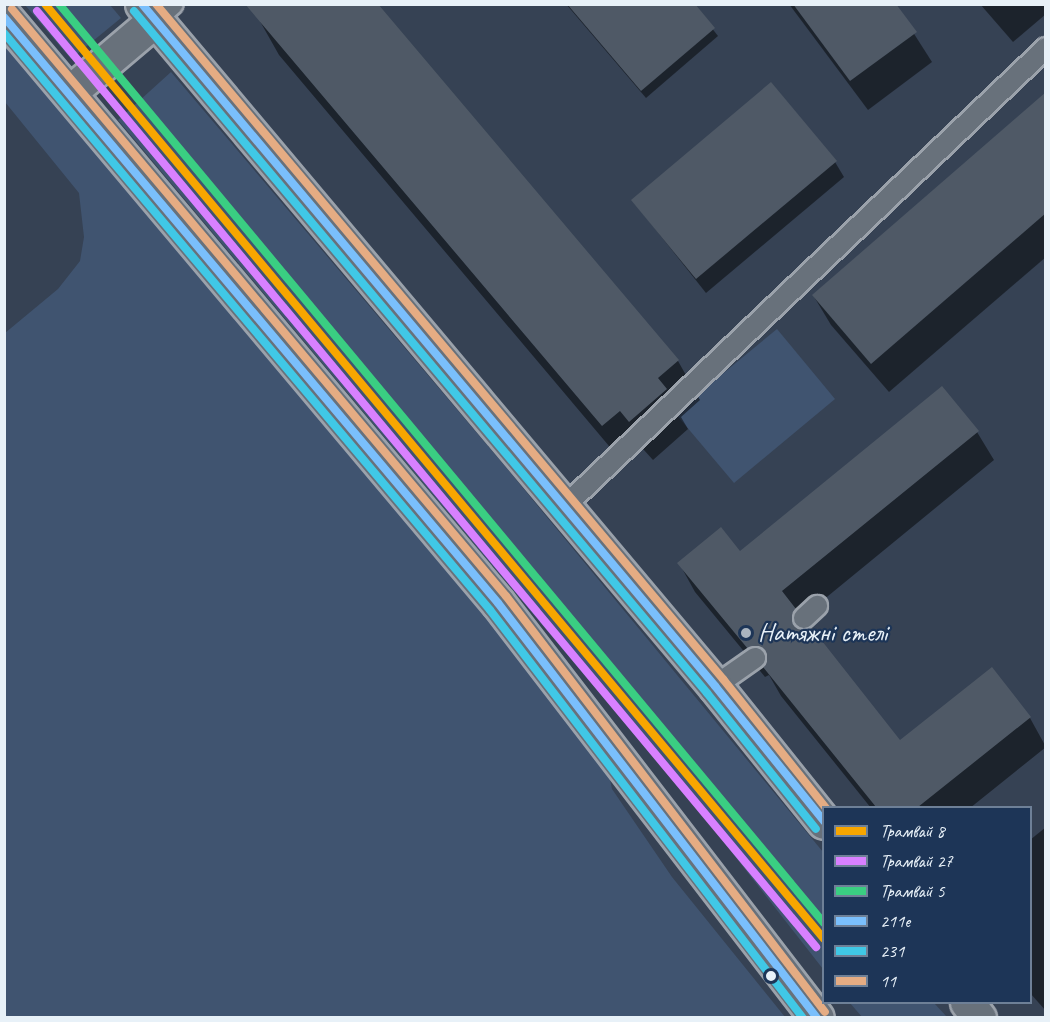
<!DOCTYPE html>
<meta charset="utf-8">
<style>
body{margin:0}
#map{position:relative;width:1050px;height:1022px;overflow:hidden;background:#364254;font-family:Caveat,sans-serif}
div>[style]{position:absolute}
.green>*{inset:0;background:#405470}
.shadow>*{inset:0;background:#0007}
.building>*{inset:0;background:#4f5966}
.roads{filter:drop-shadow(2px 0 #9ba2ab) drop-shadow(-2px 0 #9ba2ab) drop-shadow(0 2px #9ba2ab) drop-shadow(0 -2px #9ba2ab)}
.service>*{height:20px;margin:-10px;padding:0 10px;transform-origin:10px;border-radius:10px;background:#68717b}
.primary>*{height:33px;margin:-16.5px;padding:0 16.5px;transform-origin:16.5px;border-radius:16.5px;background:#68717b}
.bus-1>*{height:8px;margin:-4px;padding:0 4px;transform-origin:4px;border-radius:4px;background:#7abffc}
.bus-2>*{height:8px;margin:-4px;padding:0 4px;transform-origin:4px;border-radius:4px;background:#40c8e6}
.bus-3>*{height:8px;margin:-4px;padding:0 4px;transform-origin:4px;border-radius:4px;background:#e5ac83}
.tram-1>*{height:8px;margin:-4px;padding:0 4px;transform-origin:4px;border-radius:4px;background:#f7a600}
.tram-2>*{height:8px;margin:-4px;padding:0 4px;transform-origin:4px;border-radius:4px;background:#d880ff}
.tram-3>*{height:8px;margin:-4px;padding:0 4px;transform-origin:4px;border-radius:4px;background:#3ace82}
.dots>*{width:16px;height:16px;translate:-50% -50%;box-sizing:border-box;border:3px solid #1d3557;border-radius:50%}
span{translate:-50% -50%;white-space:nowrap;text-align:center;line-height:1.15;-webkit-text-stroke:4.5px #1d3557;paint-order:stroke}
.poi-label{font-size:26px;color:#e8f1f8}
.left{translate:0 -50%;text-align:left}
.frame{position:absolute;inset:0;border:6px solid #e8f1f8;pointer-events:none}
.legend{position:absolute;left:822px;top:806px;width:210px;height:198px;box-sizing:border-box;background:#1d3557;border:2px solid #6e8097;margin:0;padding:8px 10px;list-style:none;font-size:18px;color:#e8f1f8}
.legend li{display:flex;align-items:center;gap:12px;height:30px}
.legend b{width:30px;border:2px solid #6e8097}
</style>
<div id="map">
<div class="green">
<div style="clip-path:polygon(25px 5px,110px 5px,121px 18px,71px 59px)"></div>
<div style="clip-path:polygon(4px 40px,496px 622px,606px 760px,612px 789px,672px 877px,785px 1017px,5px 1017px,5px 333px,58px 289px,80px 261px,84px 237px,79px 193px,5px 102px)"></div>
<div style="clip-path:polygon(171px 72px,504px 465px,823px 852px,823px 969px,712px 827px,118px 120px)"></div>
<div style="clip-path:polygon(777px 329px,835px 399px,734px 483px,675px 413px)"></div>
<div style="clip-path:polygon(850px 1003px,934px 1003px,947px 1017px,862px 1017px)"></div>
</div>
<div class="shadow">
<div style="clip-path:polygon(566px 4px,693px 4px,718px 36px,646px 98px)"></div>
<div style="clip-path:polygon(789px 4px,895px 4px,932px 62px,868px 110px)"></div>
<div style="clip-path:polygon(980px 4px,1046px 4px,1046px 14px,1013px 42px)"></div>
<div style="clip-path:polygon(257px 16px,678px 361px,700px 400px,681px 417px,688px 429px,653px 460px,643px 449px,625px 465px,279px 55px)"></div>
<div style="clip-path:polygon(1046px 94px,1046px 257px,889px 392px,831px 325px,813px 295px)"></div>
<div style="clip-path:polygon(835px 162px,844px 177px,706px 293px,633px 201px)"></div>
<div style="clip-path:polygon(977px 432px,994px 460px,800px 619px,900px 742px,1030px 718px,1046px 747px,970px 808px,871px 808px,781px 696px,769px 675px,765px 677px,695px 592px,679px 563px,740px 553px)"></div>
<div style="clip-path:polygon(1046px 827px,1046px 1011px,1030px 993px,1030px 840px)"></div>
</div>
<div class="building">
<div style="clip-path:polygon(245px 4px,378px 4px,679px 360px,658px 378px,667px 389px,629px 422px,620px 411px,602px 426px)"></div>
<div style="clip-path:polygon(567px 4px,695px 4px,715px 28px,641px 91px)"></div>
<div style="clip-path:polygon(793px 4px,896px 4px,917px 32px,850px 81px)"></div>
<div style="clip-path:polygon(771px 82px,837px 161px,696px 279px,631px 200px)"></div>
<div style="clip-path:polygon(1046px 92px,1046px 213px,871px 364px,812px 295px)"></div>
<div style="clip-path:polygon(942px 386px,979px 431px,782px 591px,796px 609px,792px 615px,795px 626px,801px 630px,811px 627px,900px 740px,992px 667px,1031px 717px,918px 807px,876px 807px,763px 667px,767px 658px,764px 651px,755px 646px,748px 649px,677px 563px,721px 527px,740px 551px)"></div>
</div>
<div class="roads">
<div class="service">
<div style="left:155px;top:20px;width:24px;rotate:-42deg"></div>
<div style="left:563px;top:508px;width:667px;rotate:-43.6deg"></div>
<div style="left:804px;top:618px;width:18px;rotate:-43deg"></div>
<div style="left:715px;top:686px;width:49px;rotate:-35deg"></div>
</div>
<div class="primary">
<div style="left:142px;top:4px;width:891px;rotate:49.96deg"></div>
<div style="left:715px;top:686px;width:174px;rotate:51.3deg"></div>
<div style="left:4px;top:16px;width:767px;rotate:49.92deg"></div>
<div style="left:498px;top:603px;width:523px;rotate:52.45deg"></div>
<div style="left:70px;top:92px;width:111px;rotate:-40.3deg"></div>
<div style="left:967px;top:1002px;width:20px;rotate:53deg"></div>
</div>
</div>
<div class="bus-1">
<div style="left:142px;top:4px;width:891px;rotate:49.96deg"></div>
<div style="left:715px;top:686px;width:174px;rotate:51.1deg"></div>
<div style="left:4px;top:17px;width:766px;rotate:49.87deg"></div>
<div style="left:498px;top:603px;width:523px;rotate:52.45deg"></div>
</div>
<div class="bus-2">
<div style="left:134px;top:11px;width:891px;rotate:49.96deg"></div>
<div style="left:707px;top:693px;width:174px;rotate:51.3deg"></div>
<div style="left:4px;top:33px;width:754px;rotate:49.89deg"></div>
<div style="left:490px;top:610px;width:514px;rotate:52.51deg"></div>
</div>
<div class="bus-3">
<div style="left:156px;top:4px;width:882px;rotate:49.97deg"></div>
<div style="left:723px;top:679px;width:165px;rotate:51.4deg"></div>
<div style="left:12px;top:9px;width:767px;rotate:49.92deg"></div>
<div style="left:506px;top:596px;width:524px;rotate:52.52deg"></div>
</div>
<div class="tram-1">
<div style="left:45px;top:4px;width:1217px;rotate:50.2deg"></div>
</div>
<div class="tram-2">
<div style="left:37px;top:11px;width:1218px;rotate:50.23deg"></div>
</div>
<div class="tram-3">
<div style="left:59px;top:4px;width:1196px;rotate:50.23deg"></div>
</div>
<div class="dots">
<div style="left:746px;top:633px;background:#aab4bf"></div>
<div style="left:771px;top:976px;background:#e8f1f8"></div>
</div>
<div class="poi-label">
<span class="left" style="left:758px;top:633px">Натяжні стелі</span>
</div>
<div class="frame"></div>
<ul class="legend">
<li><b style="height:8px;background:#f7a600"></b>Трамвай 8</li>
<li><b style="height:8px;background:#d880ff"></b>Трамвай 27</li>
<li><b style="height:8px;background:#3ace82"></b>Трамвай 5</li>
<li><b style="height:8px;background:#7abffc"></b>211е</li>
<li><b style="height:8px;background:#40c8e6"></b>231</li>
<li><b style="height:8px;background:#e5ac83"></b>11</li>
</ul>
</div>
